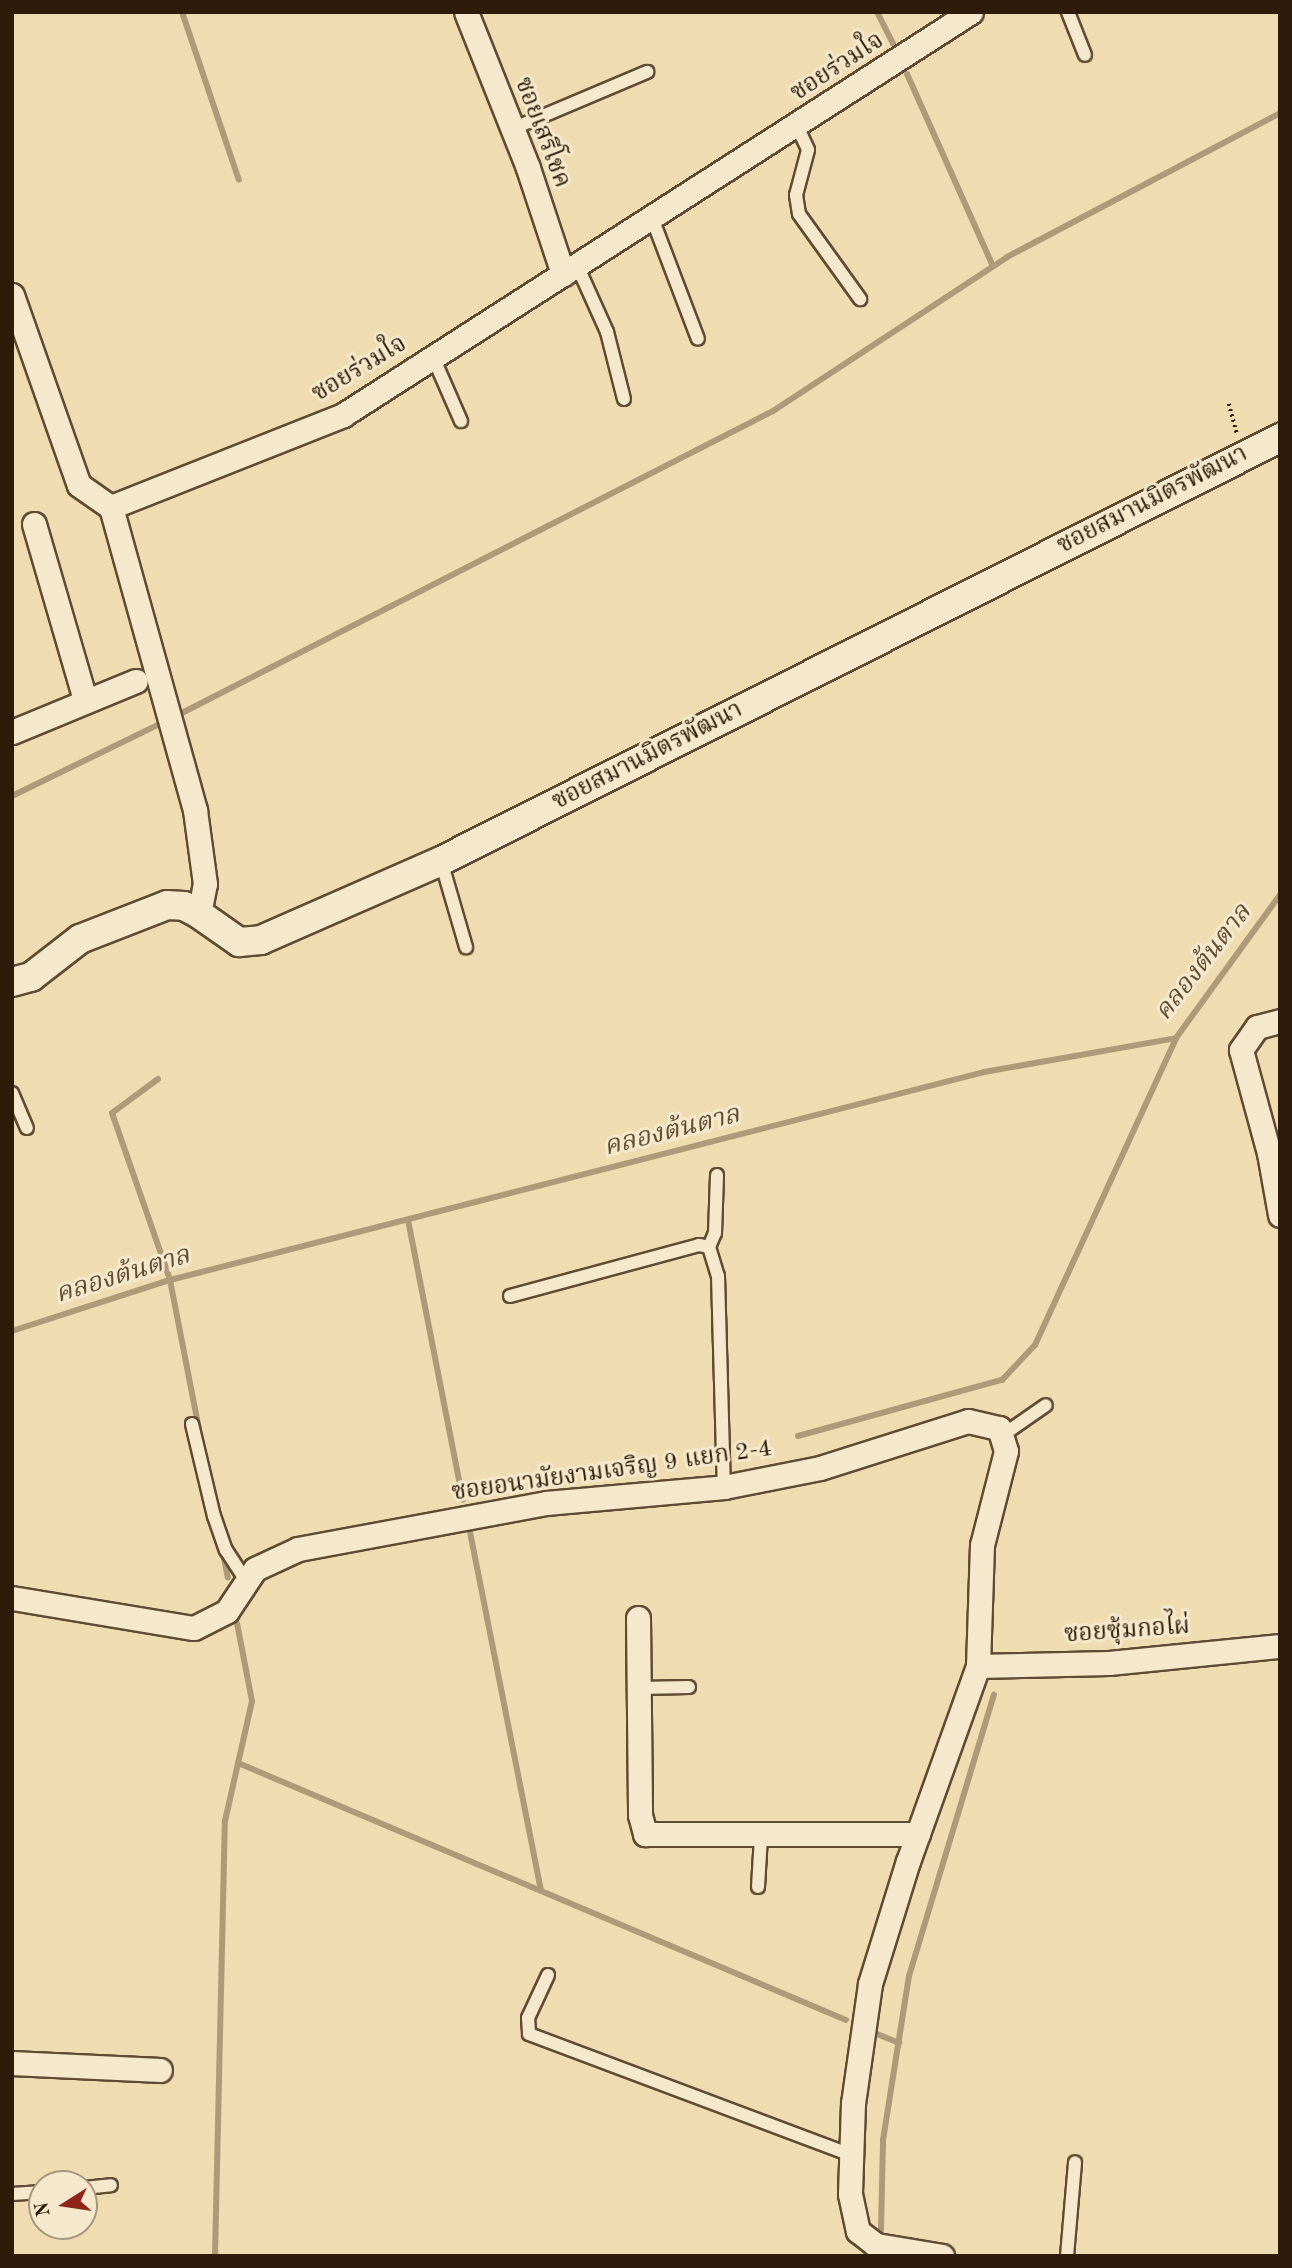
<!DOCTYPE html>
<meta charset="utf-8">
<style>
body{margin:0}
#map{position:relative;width:1292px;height:2268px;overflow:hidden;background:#efdcb1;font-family:"Old Standard TT","Noto Serif Thai",serif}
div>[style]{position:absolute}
.stream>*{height:6px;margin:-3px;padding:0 3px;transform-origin:3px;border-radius:3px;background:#ae9a78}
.path>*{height:3.5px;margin-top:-1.75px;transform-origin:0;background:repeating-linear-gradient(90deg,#2f1b09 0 2px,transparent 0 5.5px)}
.roads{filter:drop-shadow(2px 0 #5f4b33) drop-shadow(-2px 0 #5f4b33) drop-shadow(0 2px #5f4b33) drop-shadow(0 -2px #5f4b33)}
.service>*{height:12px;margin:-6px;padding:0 6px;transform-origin:6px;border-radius:6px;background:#f5e8cc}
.minor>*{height:23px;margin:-11.5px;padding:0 11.5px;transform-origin:11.5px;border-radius:11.5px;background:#f5e8cc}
.tertiary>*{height:28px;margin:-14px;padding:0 14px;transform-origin:14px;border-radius:14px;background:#f5e8cc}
span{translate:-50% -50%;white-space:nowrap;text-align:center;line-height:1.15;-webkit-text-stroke:6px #f5e8cc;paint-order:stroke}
.street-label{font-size:24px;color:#2f1b09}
.water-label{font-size:26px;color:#624e35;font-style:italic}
.frame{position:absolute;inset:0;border:14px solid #2f1b09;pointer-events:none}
.north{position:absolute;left:28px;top:2170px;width:70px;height:70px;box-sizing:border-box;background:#f5e8cc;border:2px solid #a6967e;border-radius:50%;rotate:258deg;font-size:19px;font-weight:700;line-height:28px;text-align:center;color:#2f1b09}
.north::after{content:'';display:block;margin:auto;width:24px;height:32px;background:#8f2418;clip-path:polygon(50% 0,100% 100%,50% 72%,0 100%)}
</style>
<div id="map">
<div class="stream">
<div style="left:182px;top:12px;width:177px;rotate:71.3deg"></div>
<div style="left:877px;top:12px;width:36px;rotate:63deg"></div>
<div style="left:907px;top:74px;width:210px;rotate:65.9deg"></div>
<div style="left:174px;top:717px;width:673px;rotate:-27.06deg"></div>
<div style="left:773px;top:411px;width:280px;rotate:-33.3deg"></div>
<div style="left:1007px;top:257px;width:309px;rotate:-27.8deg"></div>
<div style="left:12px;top:796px;width:169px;rotate:-26deg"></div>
<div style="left:158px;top:1079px;width:57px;rotate:143.5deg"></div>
<div style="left:112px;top:1113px;width:177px;rotate:70.8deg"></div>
<div style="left:170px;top:1280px;width:152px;rotate:79deg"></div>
<div style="left:408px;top:1220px;width:285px;rotate:78.9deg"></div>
<div style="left:12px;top:1331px;width:166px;rotate:-17.9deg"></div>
<div style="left:170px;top:1280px;width:840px;rotate:-14.33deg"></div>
<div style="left:984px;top:1072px;width:195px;rotate:-10deg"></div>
<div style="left:1176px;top:1038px;width:177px;rotate:-54deg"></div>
<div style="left:798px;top:1436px;width:212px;rotate:-15.4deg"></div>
<div style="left:1002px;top:1380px;width:48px;rotate:-46.7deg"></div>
<div style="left:1035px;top:1345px;width:338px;rotate:-65.3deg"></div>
<div style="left:470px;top:1532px;width:366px;rotate:78.8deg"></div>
<div style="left:223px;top:1553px;width:25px;rotate:79deg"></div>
<div style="left:238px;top:1763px;width:660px;rotate:22.91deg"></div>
<div style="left:877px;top:2034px;width:24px;rotate:22deg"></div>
<div style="left:881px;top:2230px;width:90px;rotate:-88.7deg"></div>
<div style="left:883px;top:2140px;width:166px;rotate:-81deg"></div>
<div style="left:909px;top:1976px;width:294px;rotate:-73.2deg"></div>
<div style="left:215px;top:2256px;width:435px;rotate:-88.7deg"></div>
<div style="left:225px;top:1821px;width:123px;rotate:-77.3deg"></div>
<div style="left:252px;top:1701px;width:79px;rotate:-100.9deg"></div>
</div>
<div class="path">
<div style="left:1229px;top:404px;width:30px;rotate:75deg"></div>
</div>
<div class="roads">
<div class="service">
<div style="left:1068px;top:12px;width:46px;rotate:68.4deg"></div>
<div style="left:797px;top:126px;width:26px;rotate:65deg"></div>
<div style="left:808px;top:150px;width:47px;rotate:104.9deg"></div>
<div style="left:796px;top:195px;width:19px;rotate:81deg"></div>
<div style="left:799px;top:214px;width:105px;rotate:54.3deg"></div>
<div style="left:512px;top:129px;width:147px;rotate:-22.9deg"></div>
<div style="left:652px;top:218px;width:129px;rotate:69.2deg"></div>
<div style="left:576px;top:263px;width:76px;rotate:65.8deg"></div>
<div style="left:607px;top:332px;width:69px;rotate:75.8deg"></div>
<div style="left:433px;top:357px;width:70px;rotate:66.4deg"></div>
<div style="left:441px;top:861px;width:90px;rotate:73.8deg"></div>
<div style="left:12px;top:1093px;width:38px;rotate:67deg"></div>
<div style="left:709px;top:1247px;width:15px;rotate:-67deg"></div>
<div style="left:715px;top:1233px;width:58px;rotate:-88deg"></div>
<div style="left:510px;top:1296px;width:196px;rotate:-15.1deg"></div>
<div style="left:699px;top:1245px;width:10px;rotate:11deg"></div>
<div style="left:709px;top:1247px;width:30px;rotate:73deg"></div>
<div style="left:718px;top:1276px;width:211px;rotate:88.4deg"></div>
<div style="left:192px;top:1424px;width:95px;rotate:76.6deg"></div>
<div style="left:214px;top:1516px;width:36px;rotate:71deg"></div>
<div style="left:226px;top:1550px;width:35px;rotate:57deg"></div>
<div style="left:1003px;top:1435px;width:52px;rotate:-34.9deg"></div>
<div style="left:639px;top:1688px;width:50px;rotate:-1.1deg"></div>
<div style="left:758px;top:1887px;width:51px;rotate:-86.6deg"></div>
<div style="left:548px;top:1975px;width:47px;rotate:114.9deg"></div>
<div style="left:528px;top:2018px;width:16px;rotate:86deg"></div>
<div style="left:529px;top:2034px;width:342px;rotate:20.6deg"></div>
<div style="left:84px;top:2188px;width:27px;rotate:-6deg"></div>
<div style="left:12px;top:2194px;width:30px;rotate:-4deg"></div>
<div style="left:1067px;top:2256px;width:94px;rotate:-85.1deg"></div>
</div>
<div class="minor">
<div style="left:466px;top:12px;width:168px;rotate:68.3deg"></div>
<div style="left:528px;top:168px;width:112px;rotate:71.7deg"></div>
<div style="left:12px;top:295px;width:201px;rotate:70.6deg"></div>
<div style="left:79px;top:485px;width:39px;rotate:35deg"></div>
<div style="left:34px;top:524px;width:183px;rotate:73.8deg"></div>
<div style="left:12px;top:732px;width:134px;rotate:-22.4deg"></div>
<div style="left:199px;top:914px;width:31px;rotate:-79deg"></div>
<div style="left:205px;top:884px;width:75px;rotate:-97.7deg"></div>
<div style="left:195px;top:810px;width:314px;rotate:-105.5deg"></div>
<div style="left:111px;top:507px;width:250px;rotate:-21.6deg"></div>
<div style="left:343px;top:415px;width:746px;rotate:-32.69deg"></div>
<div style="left:1280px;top:1021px;width:24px;rotate:165deg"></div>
<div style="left:1257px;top:1027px;width:28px;rotate:125deg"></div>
<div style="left:1241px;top:1050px;width:107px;rotate:74.8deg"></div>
<div style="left:1269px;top:1153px;width:63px;rotate:79.9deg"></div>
<div style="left:12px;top:1598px;width:184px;rotate:9.4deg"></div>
<div style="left:194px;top:1628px;width:37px;rotate:-27deg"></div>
<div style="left:227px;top:1611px;width:50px;rotate:-56.3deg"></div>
<div style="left:255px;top:1569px;width:47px;rotate:-24.9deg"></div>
<div style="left:298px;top:1549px;width:252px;rotate:-10.5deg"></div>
<div style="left:546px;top:1503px;width:179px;rotate:-5.1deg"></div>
<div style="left:724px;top:1487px;width:98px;rotate:-11.2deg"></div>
<div style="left:820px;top:1468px;width:155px;rotate:-17.6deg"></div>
<div style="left:968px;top:1421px;width:32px;rotate:13deg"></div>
<div style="left:999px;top:1428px;width:24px;rotate:73deg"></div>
<div style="left:1006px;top:1451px;width:97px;rotate:104.3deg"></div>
<div style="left:982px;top:1545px;width:121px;rotate:91.9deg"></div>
<div style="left:978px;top:1666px;width:207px;rotate:109.7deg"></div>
<div style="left:908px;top:1861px;width:129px;rotate:107.2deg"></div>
<div style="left:870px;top:1984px;width:120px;rotate:98.1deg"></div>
<div style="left:853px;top:2103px;width:91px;rotate:91.9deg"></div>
<div style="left:850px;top:2194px;width:38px;rotate:78deg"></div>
<div style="left:858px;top:2231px;width:23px;rotate:38deg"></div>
<div style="left:876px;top:2245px;width:67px;rotate:9.5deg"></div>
<div style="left:638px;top:1618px;width:197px;rotate:89.4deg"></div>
<div style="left:640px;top:1815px;width:20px;rotate:75deg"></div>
<div style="left:645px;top:1834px;width:273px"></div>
<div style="left:978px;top:1666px;width:131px;rotate:-1.3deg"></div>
<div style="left:1109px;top:1663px;width:172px;rotate:-5.7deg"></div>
<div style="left:12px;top:2063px;width:148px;rotate:2.7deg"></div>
</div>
<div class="tertiary">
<div style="left:12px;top:982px;width:20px;rotate:-15deg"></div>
<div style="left:31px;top:977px;width:62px;rotate:-37.8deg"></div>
<div style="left:80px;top:939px;width:93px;rotate:-21.3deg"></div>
<div style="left:167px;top:905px;width:17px;rotate:3deg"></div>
<div style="left:184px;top:906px;width:17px;rotate:28deg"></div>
<div style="left:199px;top:914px;width:49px;rotate:35deg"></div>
<div style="left:239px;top:942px;width:22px;rotate:-5deg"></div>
<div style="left:261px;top:940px;width:197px;rotate:-23.7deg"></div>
<div style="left:441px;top:861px;width:940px;rotate:-26.76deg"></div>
</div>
</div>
<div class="street-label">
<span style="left:838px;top:68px;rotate:-33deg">ซอยร่วมใจ</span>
<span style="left:541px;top:133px;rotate:69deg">ซอยเสรีโชค</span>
<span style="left:360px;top:370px;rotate:-31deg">ซอยร่วมใจ</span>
<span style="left:1153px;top:501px;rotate:-27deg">ซอยสมานมิตรพัฒนา</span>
<span style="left:648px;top:757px;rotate:-27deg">ซอยสมานมิตรพัฒนา</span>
<span style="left:612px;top:1472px;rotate:-8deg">ซอยอนามัยงามเจริญ 9 แยก 2-4</span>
<span style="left:1127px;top:1632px;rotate:-4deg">ซอยซุ้มกอไผ่</span>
</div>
<div class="water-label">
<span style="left:1204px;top:963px;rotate:-52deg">คลองต้นตาล</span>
<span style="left:672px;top:1132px;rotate:-14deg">คลองต้นตาล</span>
<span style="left:123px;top:1276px;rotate:-17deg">คลองต้นตาล</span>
</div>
<div class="frame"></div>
<div class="north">N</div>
</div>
